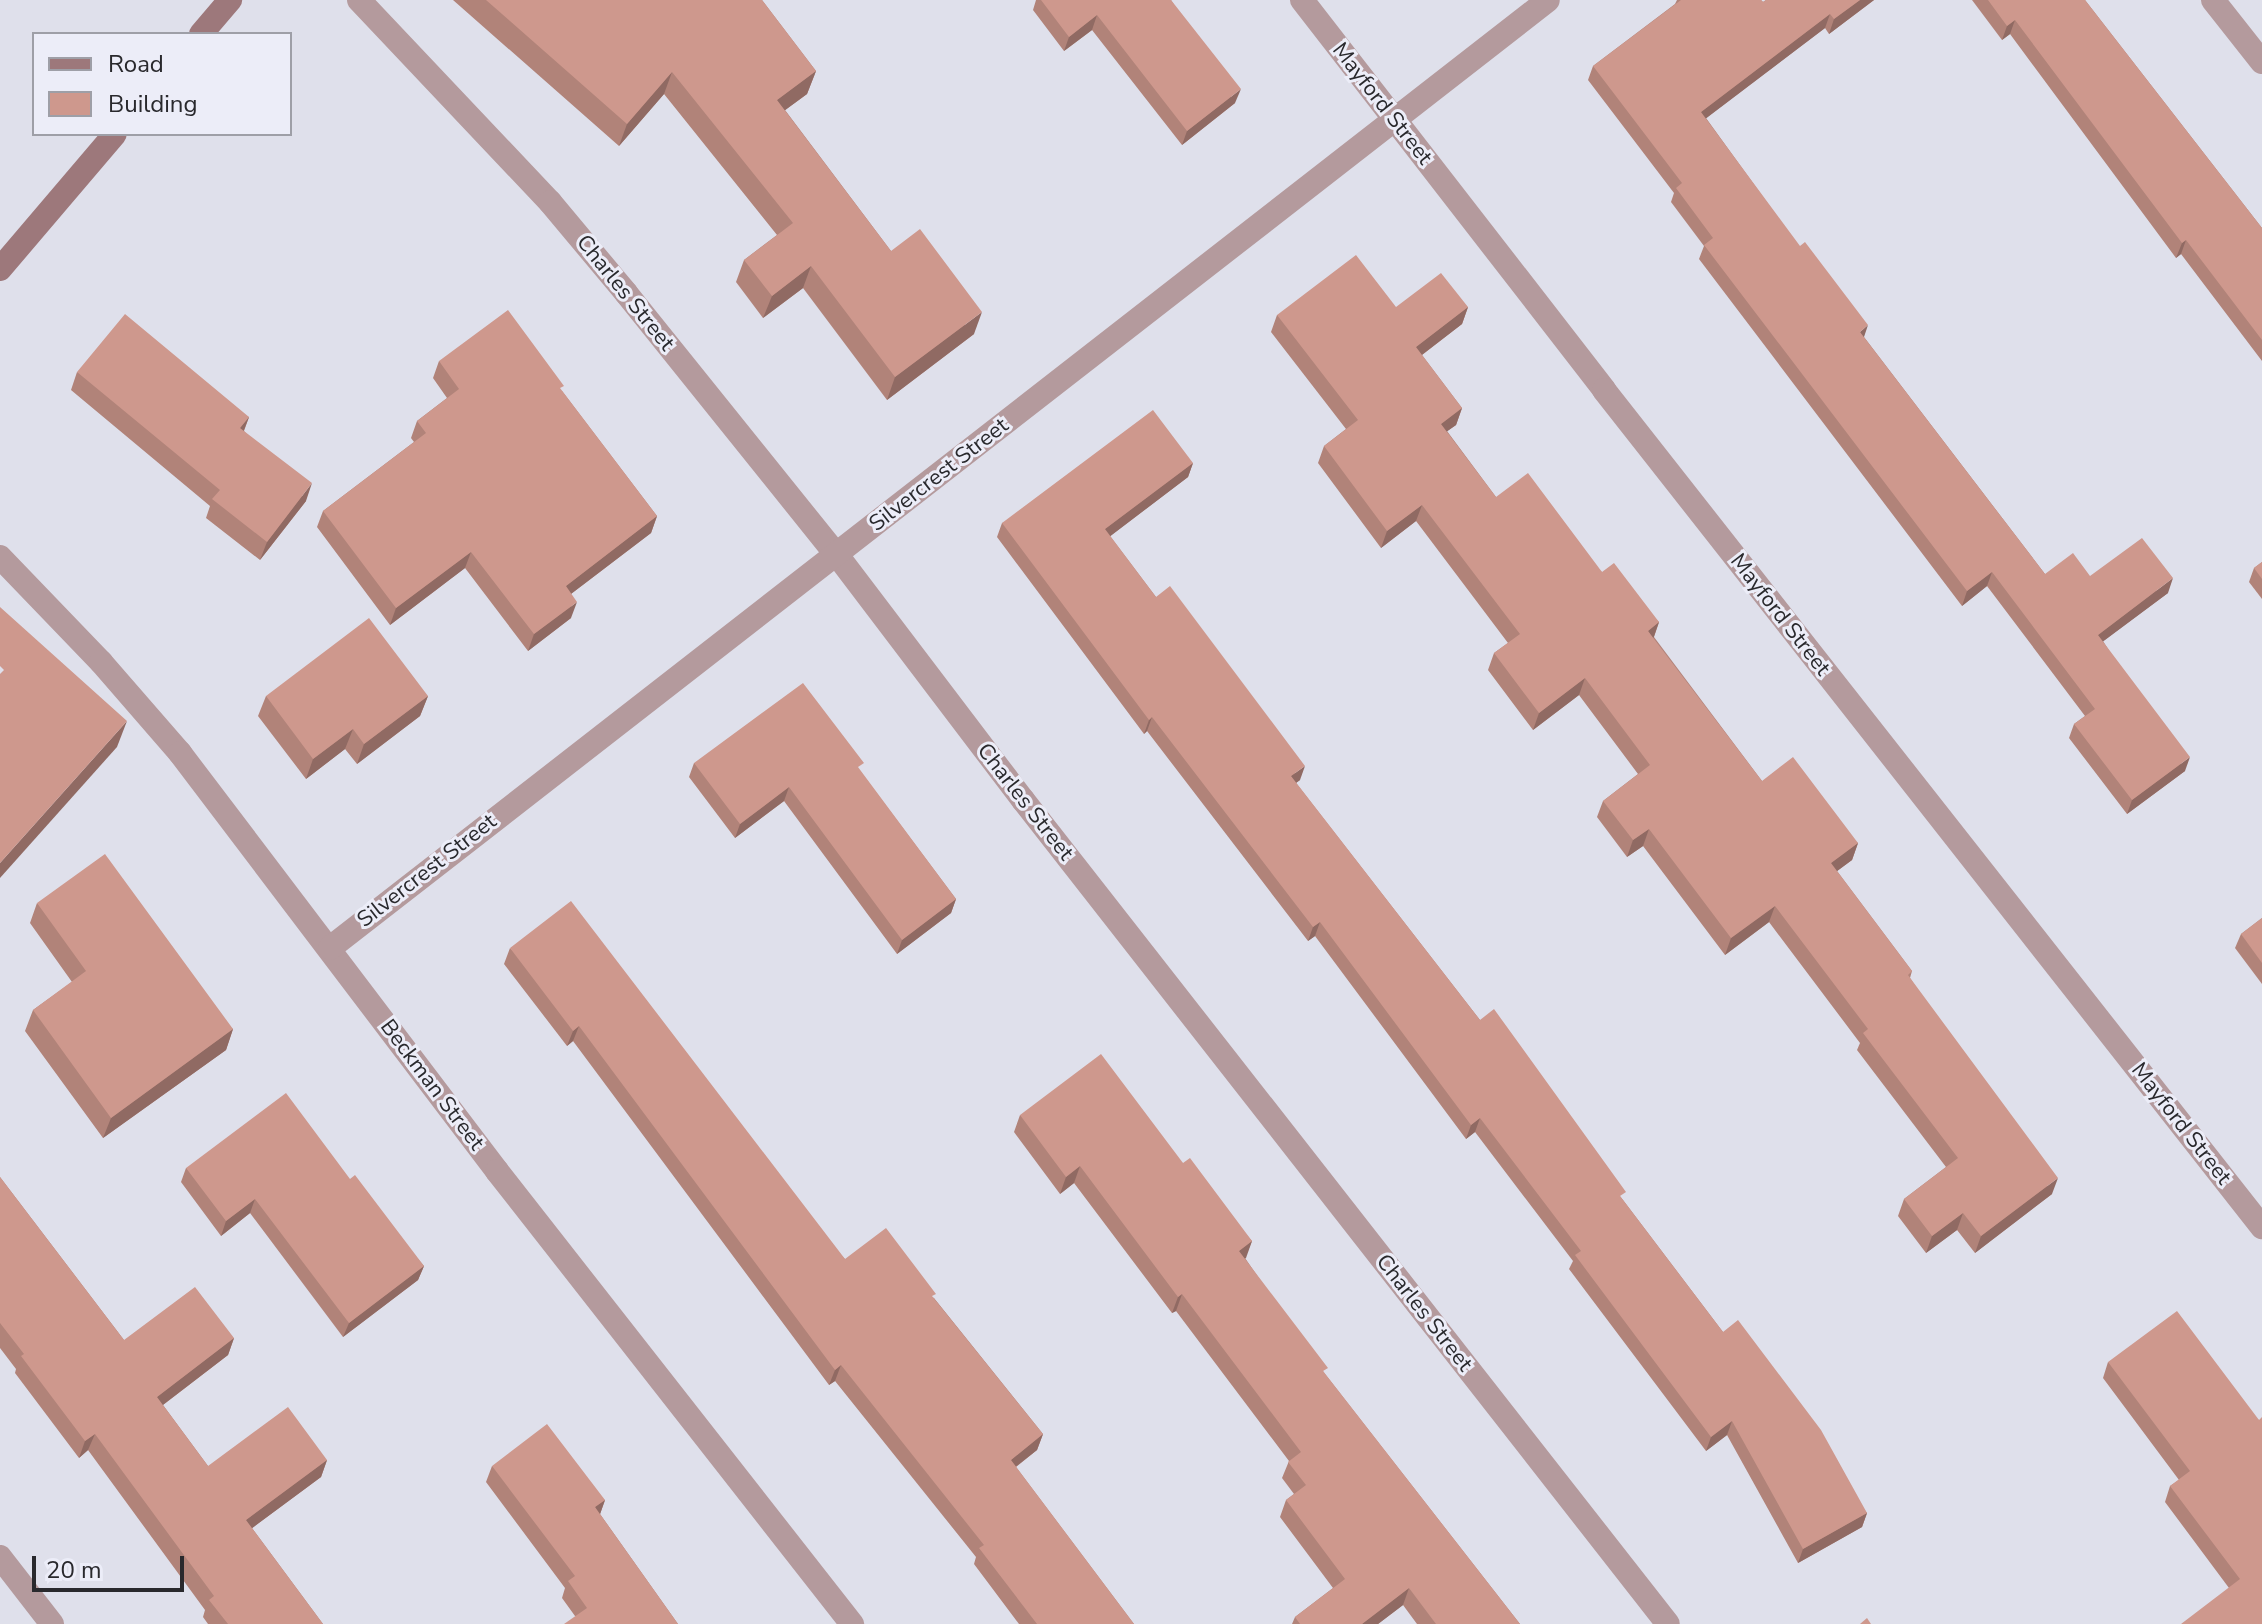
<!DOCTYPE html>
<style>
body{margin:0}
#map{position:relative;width:2262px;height:1624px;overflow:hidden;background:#dfe0eb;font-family:"Nunito Sans",sans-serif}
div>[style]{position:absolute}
.street>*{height:24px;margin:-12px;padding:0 12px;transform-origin:12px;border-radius:12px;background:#b49a9d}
.secondary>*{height:24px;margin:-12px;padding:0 12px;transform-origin:12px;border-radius:12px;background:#9d787b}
.wall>*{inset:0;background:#b18379}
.shaded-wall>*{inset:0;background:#906a63}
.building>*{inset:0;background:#ce988d}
span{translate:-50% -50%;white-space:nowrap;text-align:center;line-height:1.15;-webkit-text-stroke:6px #ecedf8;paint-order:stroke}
.street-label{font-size:22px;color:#29292d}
.legend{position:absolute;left:32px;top:32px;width:260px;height:104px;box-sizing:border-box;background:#ecedf8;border:2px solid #9e9fa7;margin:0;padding:10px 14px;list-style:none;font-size:24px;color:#29292d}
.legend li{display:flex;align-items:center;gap:16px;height:40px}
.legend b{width:40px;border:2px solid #9e9fa7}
.scale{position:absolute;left:32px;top:1556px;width:152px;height:36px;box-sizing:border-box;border:4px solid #29292d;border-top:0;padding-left:10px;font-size:24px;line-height:28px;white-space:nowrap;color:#29292d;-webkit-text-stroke:6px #ecedf8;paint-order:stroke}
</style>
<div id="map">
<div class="street">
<div style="left:359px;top:0;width:278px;rotate:46.6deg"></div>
<div style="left:550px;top:202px;width:119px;rotate:50.1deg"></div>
<div style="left:626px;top:293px;width:336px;rotate:51.2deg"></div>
<div style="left:837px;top:555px;width:308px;rotate:52.8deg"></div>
<div style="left:1023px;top:800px;width:1046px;rotate:51.95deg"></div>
<div style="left:1302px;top:0;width:493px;rotate:52.2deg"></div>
<div style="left:1604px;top:390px;width:1065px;rotate:51.83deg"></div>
<div style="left:2213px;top:0;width:79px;rotate:51.7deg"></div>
<div style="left:0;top:557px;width:146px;rotate:46.1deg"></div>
<div style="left:101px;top:662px;width:121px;rotate:49deg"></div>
<div style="left:180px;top:753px;width:525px;rotate:52.82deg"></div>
<div style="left:497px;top:1171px;width:576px;rotate:51.92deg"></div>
<div style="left:330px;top:948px;width:1543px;rotate:-37.89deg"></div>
<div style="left:0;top:1557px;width:85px;rotate:52.2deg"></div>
</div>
<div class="secondary">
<div style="left:201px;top:34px;width:45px;rotate:-49.5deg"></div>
<div style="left:0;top:269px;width:177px;rotate:-49.6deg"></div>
</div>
<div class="wall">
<div style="clip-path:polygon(453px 0,762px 0,816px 71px,807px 94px,785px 110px,891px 251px,974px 334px,887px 400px,803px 288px,763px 318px,736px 282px,744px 260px,777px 235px,664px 94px,619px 146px)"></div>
<div style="clip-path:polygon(1036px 0,1171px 0,1235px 103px,1182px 145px,1092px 30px,1064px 51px,1033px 10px)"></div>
<div style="clip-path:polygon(1677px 0,1761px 0,1763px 2px,1766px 0,1874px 0,1829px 34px,1825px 28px,1706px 118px,1864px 337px,2045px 574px,2090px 576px,2168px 593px,2103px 641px,2185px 771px,2127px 814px,2069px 738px,2074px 724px,2085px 716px,1987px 586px,1962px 606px,1699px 259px,1704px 246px,1671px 202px,1674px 193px,1588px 80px,1593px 66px,1675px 4px)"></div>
<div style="clip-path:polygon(1972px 0,2085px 0,2262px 228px,2262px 361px,2181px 254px,2176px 258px,2010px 34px,2002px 40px)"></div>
<div style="clip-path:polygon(1396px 307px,1468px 307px,1462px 324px,1422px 355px,1462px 408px,1456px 425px,1447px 431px,1496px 497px,1602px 572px,1659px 622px,1654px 637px,1762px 781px,1858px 843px,1852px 860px,1837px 871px,1912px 971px,1910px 978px,2052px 1194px,1975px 1253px,1957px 1230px,1926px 1253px,1898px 1216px,1904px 1199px,1946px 1167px,1857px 1050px,1860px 1043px,1769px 922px,1725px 955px,1643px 846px,1627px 857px,1597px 817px,1603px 801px,1638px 774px,1579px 695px,1533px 730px,1488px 670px,1494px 653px,1508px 643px,1416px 521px,1381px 548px,1318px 463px,1324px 446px,1346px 429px,1271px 332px,1277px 315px)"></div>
<div style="clip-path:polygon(439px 361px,562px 391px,657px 516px,651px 533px,571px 594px,571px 618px,528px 651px,465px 568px,390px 625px,317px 527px,323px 511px,414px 442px,411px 438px,417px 421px,447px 398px,433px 378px)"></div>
<div style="clip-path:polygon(77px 372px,249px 417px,244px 431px,306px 501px,260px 560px,206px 518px,210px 506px,71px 390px)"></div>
<div style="clip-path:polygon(1193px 463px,1188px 477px,1110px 536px,1156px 597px,1300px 780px,1296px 783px,1480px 1020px,1623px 1200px,1723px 1332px,1867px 1513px,1862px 1527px,1798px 1563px,1727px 1435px,1706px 1451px,1569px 1269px,1573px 1261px,1475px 1132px,1466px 1139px,1315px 936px,1308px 941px,1147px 731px,1144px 734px,997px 537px,1002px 523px)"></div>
<div style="clip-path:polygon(2262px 562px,2262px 599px,2249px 582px,2254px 568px)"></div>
<div style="clip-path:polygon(266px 696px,428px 696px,420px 716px,357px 764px,345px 749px,306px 779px,258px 716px)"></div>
<div style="clip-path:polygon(694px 763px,860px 771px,956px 899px,951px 913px,897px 954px,784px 801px,735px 838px,689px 777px)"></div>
<div style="clip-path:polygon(37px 903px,233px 1029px,226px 1050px,103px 1138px,25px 1031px,33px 1010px,72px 982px,30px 923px)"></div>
<div style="clip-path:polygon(2262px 918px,2262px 984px,2235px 948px,2241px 934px)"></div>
<div style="clip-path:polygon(510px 948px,845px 1259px,934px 1298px,1043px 1434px,1037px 1450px,1016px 1467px,1134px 1624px,1019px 1624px,974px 1564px,976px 1557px,835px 1381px,829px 1385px,573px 1041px,567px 1046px,504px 964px)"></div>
<div style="clip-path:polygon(1020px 1115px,1183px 1163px,1252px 1241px,1245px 1258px,1325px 1374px,1520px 1624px,1417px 1624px,1403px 1605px,1378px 1624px,1292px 1624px,1295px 1617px,1333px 1588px,1280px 1517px,1286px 1500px,1294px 1494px,1282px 1478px,1289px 1461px,1176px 1311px,1172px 1313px,1074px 1183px,1060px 1194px,1014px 1132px)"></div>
<div style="clip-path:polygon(186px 1168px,350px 1179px,424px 1266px,418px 1280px,343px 1337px,250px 1213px,221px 1236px,181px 1182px)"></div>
<div style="clip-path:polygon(0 1177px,124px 1340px,234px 1338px,228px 1355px,163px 1405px,208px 1466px,327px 1460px,321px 1477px,252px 1528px,323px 1624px,208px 1624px,203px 1617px,205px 1610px,88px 1450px,79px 1458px,15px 1373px,16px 1369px,0 1348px)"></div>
<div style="clip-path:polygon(2108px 1362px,2259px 1420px,2262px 1624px,2229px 1588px,2165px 1502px,2170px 1486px,2179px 1480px,2103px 1378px)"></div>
<div style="clip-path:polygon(492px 1466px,605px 1500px,600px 1514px,678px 1624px,575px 1616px,562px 1598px,565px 1588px,486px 1482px)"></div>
</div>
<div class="shaded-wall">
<div style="clip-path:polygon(1860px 0,1874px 0,1829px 34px,1834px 19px)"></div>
<div style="clip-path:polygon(1830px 14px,1825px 28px,1696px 126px,1701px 112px)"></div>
<div style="clip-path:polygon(1097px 15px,1092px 30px,1064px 51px,1069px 37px)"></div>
<div style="clip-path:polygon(2015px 20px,2010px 34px,2002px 40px,2007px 26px)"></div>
<div style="clip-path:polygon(816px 71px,807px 94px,769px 122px,777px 100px)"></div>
<div style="clip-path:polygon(672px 72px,664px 94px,619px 146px,627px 124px)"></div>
<div style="clip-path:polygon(1241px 89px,1235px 103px,1182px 145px,1187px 131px)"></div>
<div style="clip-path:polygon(2186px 240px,2181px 254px,2176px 258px,2182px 243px)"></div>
<div style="clip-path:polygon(811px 266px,803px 288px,763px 318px,772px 296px)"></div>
<div style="clip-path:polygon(1468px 307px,1462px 324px,1410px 364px,1416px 347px)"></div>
<div style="clip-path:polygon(982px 312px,974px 334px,887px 400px,895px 377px)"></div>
<div style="clip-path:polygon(1868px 325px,1863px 340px,1860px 332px)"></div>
<div style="clip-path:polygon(1462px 408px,1456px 425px,1435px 440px,1441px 424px)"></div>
<div style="clip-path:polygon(249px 417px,242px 435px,240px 428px)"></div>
<div style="clip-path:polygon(1193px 463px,1188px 477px,1100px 544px,1105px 529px)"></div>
<div style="clip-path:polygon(312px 483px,306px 501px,260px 560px,267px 542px)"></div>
<div style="clip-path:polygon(1422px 505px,1416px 521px,1381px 548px,1387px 531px)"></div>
<div style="clip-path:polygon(657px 516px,651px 533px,559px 603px,566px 586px)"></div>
<div style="clip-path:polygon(471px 552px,465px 568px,390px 625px,396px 608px)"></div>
<div style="clip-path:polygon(1992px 572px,1987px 586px,1962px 606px,1967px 591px)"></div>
<div style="clip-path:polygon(2173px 578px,2168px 593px,2093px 649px,2098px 635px)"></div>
<div style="clip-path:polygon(577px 602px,571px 618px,528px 651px,534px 634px)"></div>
<div style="clip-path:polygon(1659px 622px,1653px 639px,1648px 631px)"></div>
<div style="clip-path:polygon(1585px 678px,1579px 695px,1533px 730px,1539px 713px)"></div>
<div style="clip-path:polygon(428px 696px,420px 716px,357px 764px,364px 744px)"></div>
<div style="clip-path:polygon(1152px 717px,1147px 731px,1144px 734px,1149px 720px)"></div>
<div style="clip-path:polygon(127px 721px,117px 747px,0 878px,0 863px)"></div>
<div style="clip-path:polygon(353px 729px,345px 749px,306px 779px,313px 759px)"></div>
<div style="clip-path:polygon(2190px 757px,2185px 771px,2127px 814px,2132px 800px)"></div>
<div style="clip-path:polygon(1305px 766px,1300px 780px,1286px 790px,1291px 776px)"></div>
<div style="clip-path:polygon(789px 787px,784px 801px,735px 838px,740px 824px)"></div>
<div style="clip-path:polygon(1649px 829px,1643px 846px,1627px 857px,1633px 840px)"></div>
<div style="clip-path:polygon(1858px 843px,1852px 860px,1825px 880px,1831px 863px)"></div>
<div style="clip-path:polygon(956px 899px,951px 913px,897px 954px,902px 940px)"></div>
<div style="clip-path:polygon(1775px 906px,1769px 922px,1725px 955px,1731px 938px)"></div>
<div style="clip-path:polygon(1320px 922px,1315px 936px,1308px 941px,1313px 927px)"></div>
<div style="clip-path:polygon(579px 1026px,573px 1041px,567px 1046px,573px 1031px)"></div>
<div style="clip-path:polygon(233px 1029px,226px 1050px,103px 1138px,111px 1118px)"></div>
<div style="clip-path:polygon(1480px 1118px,1475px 1132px,1466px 1139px,1471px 1125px)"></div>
<div style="clip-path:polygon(1080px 1166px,1074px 1183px,1060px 1194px,1066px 1177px)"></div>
<div style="clip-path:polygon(2058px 1178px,2052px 1194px,1975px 1253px,1981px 1236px)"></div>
<div style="clip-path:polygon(255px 1199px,250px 1213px,221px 1236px,226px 1221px)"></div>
<div style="clip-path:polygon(1963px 1213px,1957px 1230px,1926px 1253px,1932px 1236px)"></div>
<div style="clip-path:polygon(1252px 1241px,1246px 1258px,1233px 1267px,1239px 1251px)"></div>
<div style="clip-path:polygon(424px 1266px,418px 1280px,343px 1337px,349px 1323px)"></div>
<div style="clip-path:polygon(1182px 1294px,1176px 1311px,1172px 1313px,1178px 1297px)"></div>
<div style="clip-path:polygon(234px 1338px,228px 1355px,151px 1414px,157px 1397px)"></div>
<div style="clip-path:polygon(841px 1365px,835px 1381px,829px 1385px,835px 1370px)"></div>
<div style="clip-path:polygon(1732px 1421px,1727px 1435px,1706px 1451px,1711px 1437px)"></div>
<div style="clip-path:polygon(95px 1434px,88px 1450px,79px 1458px,85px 1441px)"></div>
<div style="clip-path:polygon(1043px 1434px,1037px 1450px,1005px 1475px,1011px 1460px)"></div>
<div style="clip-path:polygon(327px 1460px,321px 1477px,240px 1537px,246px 1520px)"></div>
<div style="clip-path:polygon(605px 1500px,599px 1517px,595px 1507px)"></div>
<div style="clip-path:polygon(1867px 1513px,1862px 1527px,1798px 1563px,1803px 1549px)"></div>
<div style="clip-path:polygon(1409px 1588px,1403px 1605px,1378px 1624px,1362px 1624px)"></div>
</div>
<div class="building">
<div style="clip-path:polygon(486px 0,762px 0,816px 71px,777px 100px,891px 251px,920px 229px,982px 312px,895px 377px,811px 266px,772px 296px,744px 260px,793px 223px,672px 72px,627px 124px)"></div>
<div style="clip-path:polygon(1041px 0,1171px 0,1241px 89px,1187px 131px,1097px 15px,1069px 37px)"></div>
<div style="clip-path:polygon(1681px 0,1761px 0,1763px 2px,1766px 0,1860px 0,1834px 19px,1830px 14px,1701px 112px,1800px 246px,1805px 242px,1868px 325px,1860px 332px,2045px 574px,2073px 553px,2090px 576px,2142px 538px,2173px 578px,2098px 635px,2190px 757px,2132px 800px,2074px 724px,2095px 709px,1992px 572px,1967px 591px,1704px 245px,1713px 238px,1676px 188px,1682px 183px,1593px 66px)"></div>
<div style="clip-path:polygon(1988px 0,2085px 0,2262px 228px,2262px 340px,2186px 240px,2182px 243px,2015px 20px,2007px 26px)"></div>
<div style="clip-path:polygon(1356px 255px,1396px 307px,1441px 273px,1468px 307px,1416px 347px,1462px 408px,1441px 424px,1496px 497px,1528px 473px,1602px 572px,1614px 563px,1659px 622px,1648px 631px,1762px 781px,1793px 757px,1858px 843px,1831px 863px,1912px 971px,1908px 975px,2058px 1178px,1981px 1236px,1963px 1213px,1932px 1236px,1904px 1199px,1958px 1158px,1863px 1033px,1868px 1029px,1775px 906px,1731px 938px,1649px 829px,1633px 840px,1603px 801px,1650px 765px,1585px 678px,1539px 713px,1494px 653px,1520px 634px,1422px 505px,1387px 531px,1324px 446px,1358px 420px,1277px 315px)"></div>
<div style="clip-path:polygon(508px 310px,564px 386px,560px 388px,657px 516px,566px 586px,577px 602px,534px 634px,471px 552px,396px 608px,323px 511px,426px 433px,417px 421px,459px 389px,439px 361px)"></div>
<div style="clip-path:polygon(125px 314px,249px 417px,240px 428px,312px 483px,267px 542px,212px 499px,220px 490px,77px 372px)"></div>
<div style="clip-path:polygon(1153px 410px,1193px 463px,1105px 529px,1156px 597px,1170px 586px,1305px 766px,1291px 776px,1480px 1020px,1494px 1009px,1626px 1192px,1620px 1196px,1723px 1332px,1738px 1320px,1821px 1430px,1867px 1513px,1803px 1549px,1732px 1421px,1711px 1437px,1575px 1255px,1581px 1251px,1480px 1118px,1471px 1125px,1320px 922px,1313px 927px,1152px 717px,1149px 720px,1002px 523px)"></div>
<div style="clip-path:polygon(2262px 562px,2262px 579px,2254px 568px)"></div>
<div style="clip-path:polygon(0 607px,127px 721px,0 863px,0 674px,4px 670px,0 666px)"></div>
<div style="clip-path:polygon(369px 618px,428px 696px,364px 744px,353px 729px,313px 759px,266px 696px)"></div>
<div style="clip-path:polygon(803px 683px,864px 763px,858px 767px,956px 899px,902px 940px,789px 787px,740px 824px,694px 763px)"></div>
<div style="clip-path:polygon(105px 854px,233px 1029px,111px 1118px,33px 1010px,86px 971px,37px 903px)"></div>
<div style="clip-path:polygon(571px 901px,845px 1259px,886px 1228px,936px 1294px,932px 1296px,1043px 1434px,1011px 1460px,1134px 1624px,1037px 1624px,979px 1548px,984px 1545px,841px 1365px,835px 1370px,579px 1026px,573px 1031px,510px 948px)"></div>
<div style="clip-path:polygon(2262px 918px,2262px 963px,2241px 934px)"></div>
<div style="clip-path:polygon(1101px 1054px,1183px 1163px,1190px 1158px,1252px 1241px,1239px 1251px,1328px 1368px,1323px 1371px,1520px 1624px,1436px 1624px,1409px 1588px,1362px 1624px,1300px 1624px,1295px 1617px,1345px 1579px,1286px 1500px,1306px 1485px,1288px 1462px,1301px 1452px,1182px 1294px,1178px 1297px,1080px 1166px,1066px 1177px,1020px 1115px)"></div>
<div style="clip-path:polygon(286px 1093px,350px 1179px,355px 1175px,424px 1266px,349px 1323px,255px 1199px,226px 1221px,186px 1168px)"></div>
<div style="clip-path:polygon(0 1177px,124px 1340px,195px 1287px,234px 1338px,157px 1397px,208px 1466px,288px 1407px,327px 1460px,246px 1520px,323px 1624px,228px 1624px,209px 1600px,214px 1596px,95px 1434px,85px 1441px,21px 1356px,24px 1354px,0 1323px)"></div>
<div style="clip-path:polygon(2177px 1311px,2259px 1420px,2262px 1417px,2262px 1624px,2181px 1624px,2240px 1579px,2170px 1486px,2190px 1471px,2108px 1362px)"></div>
<div style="clip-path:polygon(547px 1424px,605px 1500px,595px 1507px,678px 1624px,564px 1624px,587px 1608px,568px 1581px,575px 1576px,492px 1466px)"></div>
<div style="clip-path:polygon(1867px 1618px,1871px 1624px,1860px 1624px)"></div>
</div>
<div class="street-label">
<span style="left:1382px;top:104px;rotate:52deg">Mayford Street</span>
<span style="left:625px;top:293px;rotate:51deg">Charles Street</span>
<span style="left:939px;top:475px;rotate:-38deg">Silvercrest Street</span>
<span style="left:1780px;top:615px;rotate:52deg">Mayford Street</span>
<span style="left:1025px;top:802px;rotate:52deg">Charles Street</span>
<span style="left:427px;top:871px;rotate:-38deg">Silvercrest Street</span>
<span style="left:432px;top:1085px;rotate:53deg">Beckman Street</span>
<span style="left:2181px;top:1124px;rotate:52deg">Mayford Street</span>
<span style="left:1424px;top:1313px;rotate:52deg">Charles Street</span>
</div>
<ul class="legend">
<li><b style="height:10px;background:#9d787b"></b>Road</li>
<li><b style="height:22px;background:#ce988d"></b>Building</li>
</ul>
<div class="scale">20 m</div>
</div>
